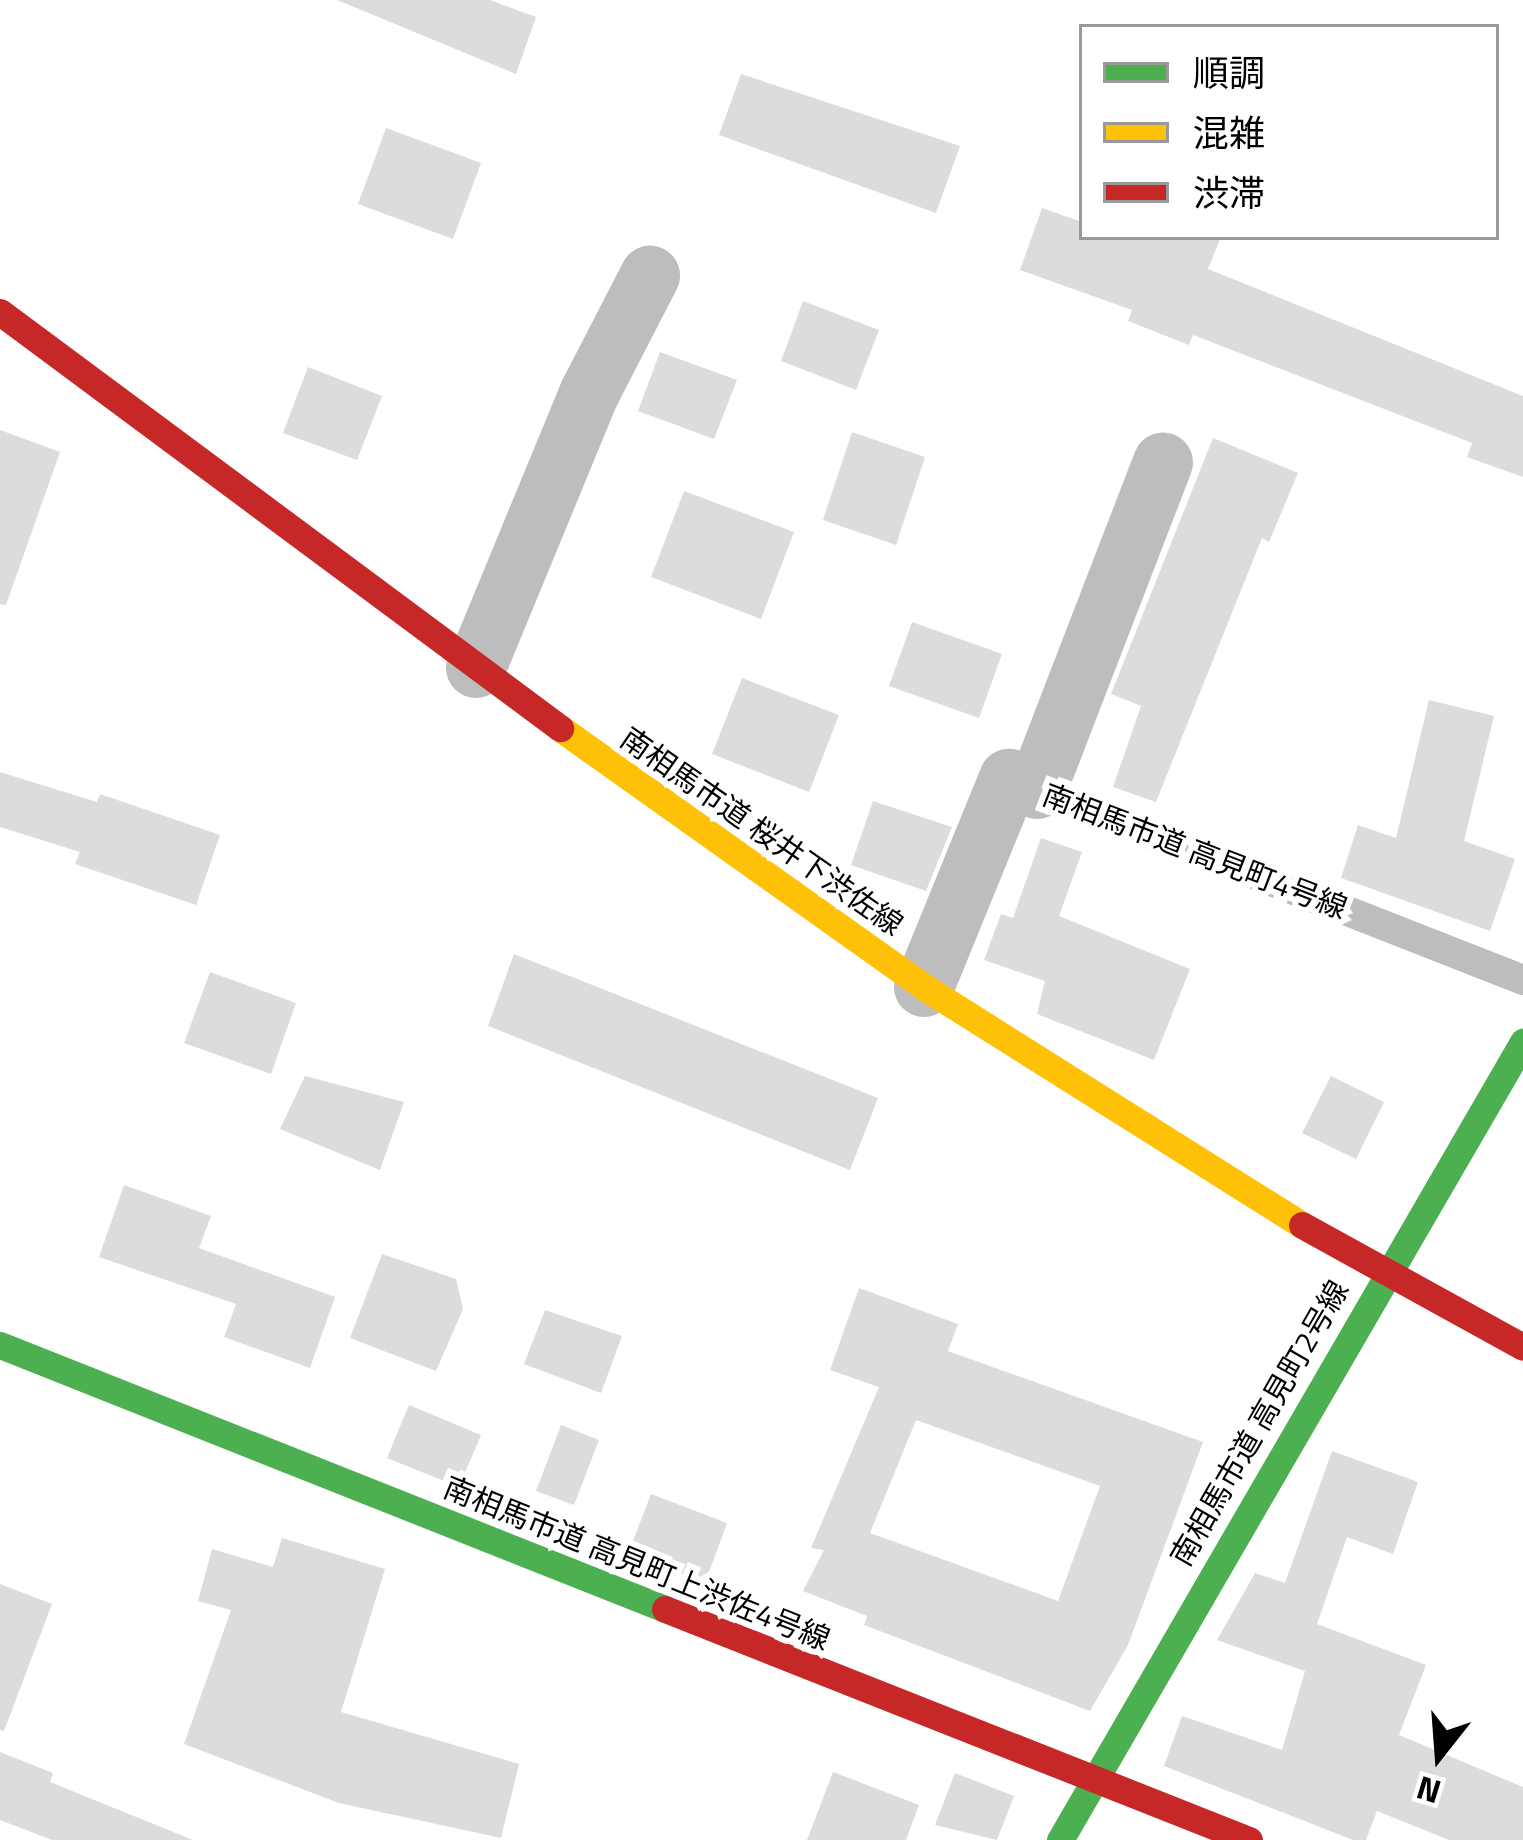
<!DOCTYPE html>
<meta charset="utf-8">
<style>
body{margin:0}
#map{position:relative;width:1523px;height:1840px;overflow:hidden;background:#fff;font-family:"Titillium Web","Noto Sans JP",sans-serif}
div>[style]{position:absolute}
.building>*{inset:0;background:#dcdcdc}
.lane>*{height:30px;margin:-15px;padding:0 15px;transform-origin:15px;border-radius:15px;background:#bdbdbd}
.street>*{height:60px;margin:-30px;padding:0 30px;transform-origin:30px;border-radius:30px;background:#bdbdbd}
.fast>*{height:27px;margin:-13.5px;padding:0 13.5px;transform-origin:13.5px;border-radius:13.5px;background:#4caf50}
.slow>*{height:27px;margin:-13.5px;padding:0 13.5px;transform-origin:13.5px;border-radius:13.5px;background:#ffc107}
.jam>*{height:27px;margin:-13.5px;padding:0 13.5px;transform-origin:13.5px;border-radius:13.5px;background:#c62828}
span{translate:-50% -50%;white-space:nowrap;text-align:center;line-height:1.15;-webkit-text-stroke:12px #fff;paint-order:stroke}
.street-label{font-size:30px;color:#000}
.legend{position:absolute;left:1079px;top:24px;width:420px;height:216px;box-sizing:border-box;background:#fff;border:3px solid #999;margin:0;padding:15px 21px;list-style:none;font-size:36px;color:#000}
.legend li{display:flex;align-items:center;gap:24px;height:60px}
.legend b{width:60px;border:3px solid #999}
.north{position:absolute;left:1379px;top:1696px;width:120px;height:120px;-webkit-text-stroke:9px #fff;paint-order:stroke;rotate:197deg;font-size:33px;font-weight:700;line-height:48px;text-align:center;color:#000}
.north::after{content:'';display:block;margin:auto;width:42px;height:54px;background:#000;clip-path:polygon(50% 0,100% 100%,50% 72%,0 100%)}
</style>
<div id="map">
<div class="building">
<div style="clip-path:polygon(337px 0,490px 0,536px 17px,516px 74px)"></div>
<div style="clip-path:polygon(741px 74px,960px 146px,936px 213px,719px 135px)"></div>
<div style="clip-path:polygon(386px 128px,481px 163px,453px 239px,358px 204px)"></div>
<div style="clip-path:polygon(1042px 208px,1082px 222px,1082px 237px,1221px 237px,1208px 269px,1523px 396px,1523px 477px,1467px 457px,1472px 443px,1193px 335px,1189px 345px,1128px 321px,1132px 310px,1020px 270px)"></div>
<div style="clip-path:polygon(803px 301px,879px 330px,856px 390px,781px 361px)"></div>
<div style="clip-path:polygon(660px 352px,737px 380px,714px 439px,638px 411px)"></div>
<div style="clip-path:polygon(308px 367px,382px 396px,357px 460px,283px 433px)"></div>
<div style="clip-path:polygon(0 430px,60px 452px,6px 605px,0 604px)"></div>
<div style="clip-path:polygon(852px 432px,925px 457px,896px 545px,823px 520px)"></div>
<div style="clip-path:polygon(1213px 438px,1298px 473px,1269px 542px,1262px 538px,1156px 802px,1113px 787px,1141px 706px,1111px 694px)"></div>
<div style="clip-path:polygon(684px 491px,794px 532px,761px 619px,651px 577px)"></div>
<div style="clip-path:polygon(912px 622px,1002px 654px,979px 718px,889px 686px)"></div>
<div style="clip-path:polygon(742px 678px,839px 715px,809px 792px,712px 754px)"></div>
<div style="clip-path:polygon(1429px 700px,1494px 716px,1464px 841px,1515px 859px,1490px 931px,1341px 878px,1358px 825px,1396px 838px)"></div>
<div style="clip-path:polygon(0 772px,97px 802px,100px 794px,220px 835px,196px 905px,75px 864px,80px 852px,0 827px)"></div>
<div style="clip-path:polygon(873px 801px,952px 827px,926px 891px,851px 865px)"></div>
<div style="clip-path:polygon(1041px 838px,1082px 852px,1059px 916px,1190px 969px,1154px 1060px,1037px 1014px,1045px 981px,984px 960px,1001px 914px,1013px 918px)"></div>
<div style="clip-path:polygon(514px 954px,878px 1098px,850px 1170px,488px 1026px)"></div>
<div style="clip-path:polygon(210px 972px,296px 1003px,271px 1074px,184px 1043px)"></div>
<div style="clip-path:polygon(305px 1076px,404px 1102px,380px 1170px,280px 1129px)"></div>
<div style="clip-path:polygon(1331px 1076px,1384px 1102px,1356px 1159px,1302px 1133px)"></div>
<div style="clip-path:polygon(124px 1185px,211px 1216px,199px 1248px,335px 1297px,310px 1368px,224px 1337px,236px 1304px,99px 1257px)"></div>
<div style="clip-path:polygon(382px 1254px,456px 1279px,463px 1309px,436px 1371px,350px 1338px)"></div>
<div style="clip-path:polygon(evenodd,859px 1288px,958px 1324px,948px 1351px,1203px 1442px,1128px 1645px,1090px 1711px,864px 1625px,867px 1616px,803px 1591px,824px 1550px,811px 1548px,879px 1387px,830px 1370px,859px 1288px,916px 1420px,1100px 1486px,1058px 1601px,870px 1533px,916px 1420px)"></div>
<div style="clip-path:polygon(545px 1310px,622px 1336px,601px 1393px,524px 1364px)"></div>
<div style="clip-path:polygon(409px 1405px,481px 1435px,459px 1487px,387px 1458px)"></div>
<div style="clip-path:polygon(561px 1425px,599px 1440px,574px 1505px,536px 1491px)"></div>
<div style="clip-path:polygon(1332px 1451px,1418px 1482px,1393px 1554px,1347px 1537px,1317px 1624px,1426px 1665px,1399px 1735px,1523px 1787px,1523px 1840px,1449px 1840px,1377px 1811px,1366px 1840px,1353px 1840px,1164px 1766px,1182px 1716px,1282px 1750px,1305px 1671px,1217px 1640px,1255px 1573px,1285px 1583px)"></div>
<div style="clip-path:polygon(651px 1494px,727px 1523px,705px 1583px,628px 1554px)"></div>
<div style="clip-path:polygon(282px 1538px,385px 1569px,341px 1712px,519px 1764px,501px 1838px,339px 1803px,184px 1744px,231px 1610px,198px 1601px,212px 1549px,273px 1567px)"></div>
<div style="clip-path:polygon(0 1584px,52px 1604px,4px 1731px,0 1730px)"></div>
<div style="clip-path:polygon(0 1752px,53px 1773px,50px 1782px,193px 1840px,52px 1840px,0 1820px)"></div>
<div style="clip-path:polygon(833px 1772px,919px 1805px,906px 1840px,807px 1840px)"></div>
<div style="clip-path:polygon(955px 1773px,1014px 1796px,997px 1840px,935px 1825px)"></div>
</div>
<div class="lane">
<div style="left:1026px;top:785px;width:534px;rotate:21.42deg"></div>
</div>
<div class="street">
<div style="left:476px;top:668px;width:299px;rotate:-67.6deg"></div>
<div style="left:590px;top:392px;width:131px;rotate:-62.7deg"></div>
<div style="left:1037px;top:789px;width:350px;rotate:-68.9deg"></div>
<div style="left:924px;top:987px;width:225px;rotate:-67.8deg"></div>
</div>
<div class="fast">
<div style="left:0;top:1345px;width:715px;rotate:21.65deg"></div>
<div style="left:1060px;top:1840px;width:923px;rotate:-59.88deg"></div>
</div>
<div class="slow">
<div style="left:560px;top:728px;width:447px;rotate:35.4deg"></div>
<div style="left:924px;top:987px;width:447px;rotate:32.2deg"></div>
</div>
<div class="jam">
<div style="left:0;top:312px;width:698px;rotate:36.61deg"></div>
<div style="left:1302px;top:1225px;width:252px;rotate:28.9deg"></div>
<div style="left:665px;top:1609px;width:628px;rotate:21.58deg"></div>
</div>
<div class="street-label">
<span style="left:762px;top:831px;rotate:35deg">南相馬市道 桜井下渋佐線</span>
<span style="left:1195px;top:851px;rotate:21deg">南相馬市道 高見町4号線</span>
<span style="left:1259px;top:1423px;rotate:-60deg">南相馬市道 高見町2号線</span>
<span style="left:637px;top:1563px;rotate:22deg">南相馬市道 高見町上渋佐4号線</span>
</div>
<ul class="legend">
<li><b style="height:15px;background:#4caf50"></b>順調</li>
<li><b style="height:15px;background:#ffc107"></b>混雑</li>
<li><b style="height:15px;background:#c62828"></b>渋滞</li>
</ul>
<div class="north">N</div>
</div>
